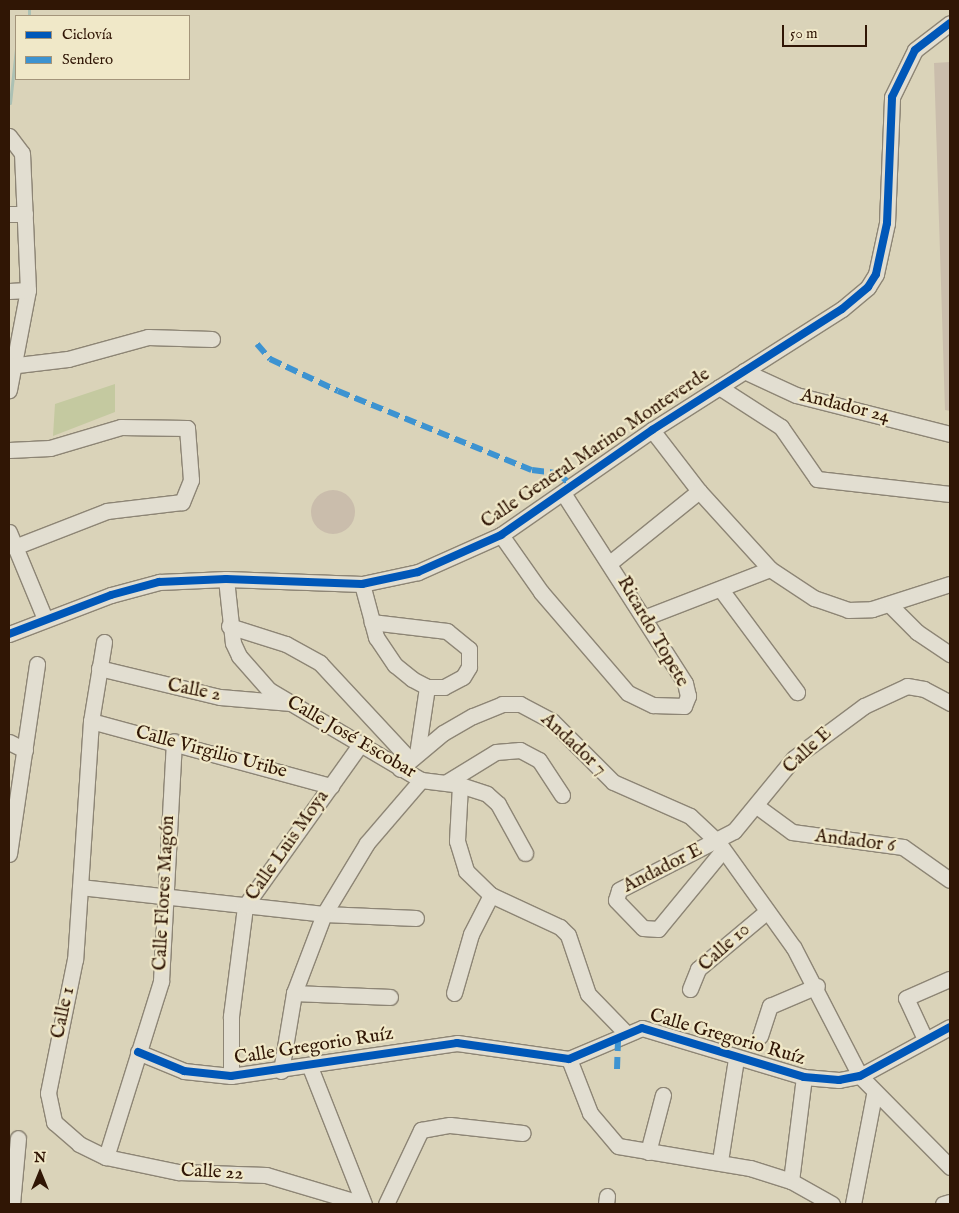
<!DOCTYPE html>
<meta charset="utf-8">
<style>
body{margin:0}
#map{position:relative;width:959px;height:1213px;overflow:hidden;background:#dad3b9;font-family:"IM FELL English",serif}
div>[style]{position:absolute}
.green>*{inset:0;background:#c4c9a0}
.stream>*{height:3px;margin:-1.5px;padding:0 1.5px;transform-origin:1.5px;border-radius:1.5px;background:#acc1b4}
.building>*{inset:0;background:#cabdac}
.round{border-radius:50%}
.roads{filter:drop-shadow(1px 0 #8d8575) drop-shadow(-1px 0 #8d8575) drop-shadow(0 1px #8d8575) drop-shadow(0 -1px #8d8575)}
.minor>*{height:15px;margin:-7.5px;padding:0 7.5px;transform-origin:7.5px;border-radius:7.5px;background:#e2ded1}
.quiet>*{height:6px;margin-top:-3px;transform-origin:0;background:repeating-linear-gradient(90deg,#3d93d1 0 12px,transparent 0 18px)}
.cycleway>*{height:8px;margin:-4px;padding:0 4px;transform-origin:4px;border-radius:4px;background:#0057b8}
span{translate:-50% -50%;white-space:nowrap;text-align:center;line-height:1.15;-webkit-text-stroke:4.5px #f0e8c8;paint-order:stroke}
.street-label{font-size:19px;color:#301605}
.frame{position:absolute;inset:0;border:10px solid #301605;pointer-events:none}
.legend{position:absolute;left:15px;top:15px;width:175px;height:65px;box-sizing:border-box;background:#f0e8c8;border:1px solid #a3947a;margin:0;padding:6px 9px;list-style:none;font-size:15px;color:#301605}
.legend li{display:flex;align-items:center;gap:10px;height:25px}
.legend b{width:25px;border:1px solid #a3947a}
.north{position:absolute;left:15px;top:1148px;width:50px;height:50px;-webkit-text-stroke:4px #f0e8c8;paint-order:stroke;rotate:0deg;font-size:14px;font-weight:700;line-height:20px;text-align:center;color:#301605}
.north::after{content:'';display:block;margin:auto;width:18px;height:22px;background:#301605;clip-path:polygon(50% 0,100% 100%,50% 72%,0 100%)}
.scale{position:absolute;left:782px;top:25px;width:85px;height:22px;box-sizing:border-box;border:2px solid #301605;border-top:0;padding-left:6px;font-size:15px;line-height:18px;white-space:nowrap;color:#301605;-webkit-text-stroke:4px #f0e8c8;paint-order:stroke}
</style>
<div id="map">
<div class="green">
<div style="clip-path:polygon(115px 384px,115px 412px,53px 436px,55px 404px)"></div>
</div>
<div class="stream">
<div style="left:29px;top:9px;width:7px;rotate:90deg"></div>
<div style="left:10px;top:103px;width:54px;rotate:-83.7deg"></div>
</div>
<div class="building">
<div style="clip-path:polygon(950px 62px,950px 411px,945px 410px,934px 63px)"></div>
<div class="round" style="left:311px;top:490px;width:44px;height:44px"></div>
</div>
<div class="roads">
<div class="minor">
<div style="left:9px;top:136px;width:21px;rotate:53deg"></div>
<div style="left:22px;top:153px;width:137px;rotate:87.5deg"></div>
<div style="left:28px;top:290px;width:102px;rotate:100.8deg"></div>
<div style="left:9px;top:214px;width:16px"></div>
<div style="left:9px;top:291px;width:19px;rotate:-3deg"></div>
<div style="left:9px;top:366px;width:59px;rotate:-6.8deg"></div>
<div style="left:68px;top:359px;width:83px;rotate:-15.4deg"></div>
<div style="left:148px;top:337px;width:64px;rotate:1.8deg"></div>
<div style="left:744px;top:371px;width:57px;rotate:24.8deg"></div>
<div style="left:796px;top:395px;width:159px;rotate:14.2deg"></div>
<div style="left:719px;top:387px;width:74px;rotate:32.8deg"></div>
<div style="left:781px;top:427px;width:63px;rotate:55.3deg"></div>
<div style="left:817px;top:479px;width:134px;rotate:6.4deg"></div>
<div style="left:652px;top:430px;width:77px;rotate:52.4deg"></div>
<div style="left:699px;top:491px;width:105px;rotate:47.7deg"></div>
<div style="left:770px;top:569px;width:53px;rotate:33.4deg"></div>
<div style="left:814px;top:598px;width:36px;rotate:19deg"></div>
<div style="left:848px;top:610px;width:24px;rotate:-2deg"></div>
<div style="left:872px;top:609px;width:82px;rotate:-17.8deg"></div>
<div style="left:9px;top:450px;width:41px;rotate:-2.8deg"></div>
<div style="left:50px;top:448px;width:74px;rotate:-16.5deg"></div>
<div style="left:121px;top:427px;width:66px;rotate:0.9deg"></div>
<div style="left:187px;top:428px;width:52px;rotate:85.6deg"></div>
<div style="left:191px;top:480px;width:24px;rotate:112deg"></div>
<div style="left:182px;top:502px;width:76px;rotate:173.2deg"></div>
<div style="left:107px;top:511px;width:100px;rotate:158.8deg"></div>
<div style="left:9px;top:532px;width:94px;rotate:67.5deg"></div>
<div style="left:501px;top:535px;width:70px;rotate:54.9deg"></div>
<div style="left:541px;top:592px;width:133px;rotate:49.3deg"></div>
<div style="left:628px;top:693px;width:28px;rotate:26deg"></div>
<div style="left:653px;top:705px;width:31px;rotate:2deg"></div>
<div style="left:684px;top:706px;width:11px;rotate:-68deg"></div>
<div style="left:688px;top:696px;width:13px;rotate:-103deg"></div>
<div style="left:685px;top:683px;width:226px;rotate:-122.7deg"></div>
<div style="left:611px;top:562px;width:113px;rotate:-38.9deg"></div>
<div style="left:226px;top:579px;width:64px;rotate:83.8deg"></div>
<div style="left:233px;top:643px;width:14px;rotate:65deg"></div>
<div style="left:239px;top:656px;width:45px;rotate:48.6deg"></div>
<div style="left:269px;top:690px;width:177px;rotate:30.6deg"></div>
<div style="left:421px;top:780px;width:39px;rotate:7deg"></div>
<div style="left:460px;top:785px;width:28px;rotate:18deg"></div>
<div style="left:487px;top:794px;width:15px;rotate:42deg"></div>
<div style="left:498px;top:804px;width:56px;rotate:61.1deg"></div>
<div style="left:362px;top:584px;width:39px;rotate:75deg"></div>
<div style="left:372px;top:622px;width:16px;rotate:75deg"></div>
<div style="left:376px;top:637px;width:34px;rotate:56deg"></div>
<div style="left:395px;top:665px;width:22px;rotate:39deg"></div>
<div style="left:412px;top:679px;width:17px;rotate:28deg"></div>
<div style="left:427px;top:687px;width:17px"></div>
<div style="left:444px;top:687px;width:21px;rotate:-28deg"></div>
<div style="left:463px;top:677px;width:12px;rotate:-59deg"></div>
<div style="left:469px;top:667px;width:18px;rotate:-90deg"></div>
<div style="left:469px;top:649px;width:28px;rotate:-141deg"></div>
<div style="left:447px;top:631px;width:76px;rotate:-173.2deg"></div>
<div style="left:722px;top:591px;width:126px;rotate:53.4deg"></div>
<div style="left:890px;top:605px;width:38px;rotate:45deg"></div>
<div style="left:917px;top:632px;width:40px;rotate:34deg"></div>
<div style="left:646px;top:617px;width:133px;rotate:-21.2deg"></div>
<div style="left:229px;top:626px;width:60px;rotate:17.5deg"></div>
<div style="left:286px;top:644px;width:39px;rotate:29deg"></div>
<div style="left:320px;top:663px;width:132px;rotate:47.1deg"></div>
<div style="left:9px;top:634px;width:109px;rotate:-20.9deg"></div>
<div style="left:111px;top:595px;width:50px;rotate:-15.2deg"></div>
<div style="left:159px;top:582px;width:67px;rotate:-2.6deg"></div>
<div style="left:226px;top:579px;width:136px;rotate:2.1deg"></div>
<div style="left:362px;top:584px;width:57px;rotate:-12.1deg"></div>
<div style="left:418px;top:572px;width:91px;rotate:-24deg"></div>
<div style="left:501px;top:535px;width:184px;rotate:-34.8deg"></div>
<div style="left:652px;top:430px;width:225px;rotate:-32.5deg"></div>
<div style="left:842px;top:309px;width:34px;rotate:-40deg"></div>
<div style="left:868px;top:287px;width:15px;rotate:-58deg"></div>
<div style="left:876px;top:274px;width:52px;rotate:-77.8deg"></div>
<div style="left:887px;top:223px;width:126px;rotate:-87.7deg"></div>
<div style="left:892px;top:97px;width:52px;rotate:-63.9deg"></div>
<div style="left:915px;top:50px;width:44px;rotate:-37.6deg"></div>
<div style="left:104px;top:642px;width:80px;rotate:99.3deg"></div>
<div style="left:91px;top:721px;width:239px;rotate:93.8deg"></div>
<div style="left:75px;top:959px;width:137px;rotate:101.4deg"></div>
<div style="left:48px;top:1093px;width:30px;rotate:78deg"></div>
<div style="left:54px;top:1122px;width:33px;rotate:41deg"></div>
<div style="left:79px;top:1144px;width:30px;rotate:26deg"></div>
<div style="left:106px;top:1157px;width:74px;rotate:11.8deg"></div>
<div style="left:178px;top:1172px;width:88px;rotate:2deg"></div>
<div style="left:266px;top:1175px;width:101px;rotate:16.6deg"></div>
<div style="left:99px;top:668px;width:124px;rotate:13.5deg"></div>
<div style="left:220px;top:697px;width:71px;rotate:4.8deg"></div>
<div style="left:91px;top:721px;width:249px;rotate:15.2deg"></div>
<div style="left:9px;top:742px;width:18px;rotate:27deg"></div>
<div style="left:417px;top:754px;width:68px;rotate:-81.5deg"></div>
<div style="left:400px;top:769px;width:56px;rotate:-39.9deg"></div>
<div style="left:443px;top:733px;width:34px;rotate:-30deg"></div>
<div style="left:473px;top:716px;width:31px;rotate:-22deg"></div>
<div style="left:502px;top:704px;width:18px"></div>
<div style="left:520px;top:704px;width:36px;rotate:28deg"></div>
<div style="left:552px;top:721px;width:86px;rotate:45deg"></div>
<div style="left:613px;top:782px;width:84px;rotate:23.8deg"></div>
<div style="left:690px;top:816px;width:38px;rotate:43deg"></div>
<div style="left:718px;top:842px;width:130px;rotate:54.4deg"></div>
<div style="left:794px;top:948px;width:144px;rotate:62.7deg"></div>
<div style="left:860px;top:1076px;width:128px;rotate:45.3deg"></div>
<div style="left:447px;top:782px;width:57px;rotate:-31.5deg"></div>
<div style="left:496px;top:752px;width:24px;rotate:-5deg"></div>
<div style="left:520px;top:750px;width:21px;rotate:28deg"></div>
<div style="left:539px;top:760px;width:42px;rotate:56.7deg"></div>
<div style="left:460px;top:785px;width:56px;rotate:93.1deg"></div>
<div style="left:457px;top:841px;width:31px;rotate:73deg"></div>
<div style="left:466px;top:871px;width:35px;rotate:44deg"></div>
<div style="left:491px;top:895px;width:76px;rotate:24.9deg"></div>
<div style="left:560px;top:927px;width:11px;rotate:45deg"></div>
<div style="left:568px;top:935px;width:62px;rotate:71.3deg"></div>
<div style="left:588px;top:994px;width:53px;rotate:45.8deg"></div>
<div style="left:758px;top:807px;width:42px;rotate:36.3deg"></div>
<div style="left:792px;top:832px;width:112px;rotate:7.7deg"></div>
<div style="left:903px;top:847px;width:57px;rotate:35.1deg"></div>
<div style="left:723px;top:850px;width:102px;rotate:129.4deg"></div>
<div style="left:658px;top:929px;width:15px;rotate:-176deg"></div>
<div style="left:643px;top:928px;width:39px;rotate:-134deg"></div>
<div style="left:616px;top:900px;width:10px;rotate:-73deg"></div>
<div style="left:619px;top:890px;width:129px;rotate:-27.2deg"></div>
<div style="left:734px;top:831px;width:94px;rotate:-50.6deg"></div>
<div style="left:794px;top:758px;width:87px;rotate:-36.6deg"></div>
<div style="left:864px;top:706px;width:47px;rotate:-24.9deg"></div>
<div style="left:907px;top:686px;width:17px;rotate:10deg"></div>
<div style="left:924px;top:689px;width:30px;rotate:28deg"></div>
<div style="left:9px;top:854px;width:192px;rotate:-81.6deg"></div>
<div style="left:80px;top:887px;width:245px;rotate:6.3deg"></div>
<div style="left:324px;top:914px;width:92px;rotate:2.5deg"></div>
<div style="left:690px;top:989px;width:22px;rotate:-68deg"></div>
<div style="left:698px;top:969px;width:90px;rotate:-40deg"></div>
<div style="left:294px;top:993px;width:96px;rotate:2.4deg"></div>
<div style="left:454px;top:993px;width:61px;rotate:-73.9deg"></div>
<div style="left:471px;top:934px;width:44px;rotate:-62.9deg"></div>
<div style="left:760px;top:1036px;width:32px;rotate:-72deg"></div>
<div style="left:770px;top:1006px;width:51px;rotate:-23.1deg"></div>
<div style="left:925px;top:1039px;width:45px;rotate:-114.9deg"></div>
<div style="left:906px;top:998px;width:47px;rotate:-23.8deg"></div>
<div style="left:138px;top:1052px;width:50px;rotate:22.4deg"></div>
<div style="left:184px;top:1071px;width:47px;rotate:6.1deg"></div>
<div style="left:231px;top:1076px;width:228px;rotate:-8.3deg"></div>
<div style="left:457px;top:1043px;width:113px;rotate:8.1deg"></div>
<div style="left:569px;top:1059px;width:79px;rotate:-23deg"></div>
<div style="left:642px;top:1028px;width:169px;rotate:16.8deg"></div>
<div style="left:804px;top:1077px;width:35px;rotate:5deg"></div>
<div style="left:839px;top:1080px;width:21px;rotate:-11deg"></div>
<div style="left:860px;top:1076px;width:102px;rotate:-28.6deg"></div>
<div style="left:569px;top:1059px;width:58px;rotate:68.7deg"></div>
<div style="left:590px;top:1113px;width:43px;rotate:49.7deg"></div>
<div style="left:618px;top:1146px;width:134px;rotate:9.5deg"></div>
<div style="left:750px;top:1168px;width:43px;rotate:17.6deg"></div>
<div style="left:791px;top:1181px;width:47px;rotate:29.3deg"></div>
<div style="left:310px;top:1067px;width:147px;rotate:68.5deg"></div>
<div style="left:281px;top:1071px;width:79px;rotate:-80.5deg"></div>
<div style="left:294px;top:993px;width:85px;rotate:-69.2deg"></div>
<div style="left:324px;top:914px;width:83px;rotate:-58.8deg"></div>
<div style="left:367px;top:843px;width:83px;rotate:-49.4deg"></div>
<div style="left:231px;top:1076px;width:60px;rotate:-90deg"></div>
<div style="left:231px;top:1016px;width:111px;rotate:-82.7deg"></div>
<div style="left:245px;top:906px;width:198px;rotate:-54.5deg"></div>
<div style="left:648px;top:1152px;width:59px;rotate:-75.3deg"></div>
<div style="left:106px;top:1157px;width:184px;rotate:-72.6deg"></div>
<div style="left:161px;top:981px;width:240px;rotate:-86.9deg"></div>
<div style="left:720px;top:1161px;width:103px;rotate:-81.1deg"></div>
<div style="left:791px;top:1181px;width:105px;rotate:-82.9deg"></div>
<div style="left:12px;top:1204px;width:66px;rotate:-84.8deg"></div>
<div style="left:386px;top:1204px;width:82px;rotate:-64.7deg"></div>
<div style="left:421px;top:1130px;width:29px;rotate:-10deg"></div>
<div style="left:450px;top:1125px;width:73px;rotate:6.3deg"></div>
<div style="left:606px;top:1204px;width:8px;rotate:-83deg"></div>
<div style="left:853px;top:1204px;width:111px;rotate:-79.1deg"></div>
<div style="left:943px;top:1204px;width:7px;rotate:-16deg"></div>
</div>
</div>
<div class="quiet">
<div style="left:257px;top:344px;width:20px;rotate:49deg"></div>
<div style="left:270px;top:359px;width:75px;rotate:25.2deg"></div>
<div style="left:338px;top:391px;width:209px;rotate:22.2deg"></div>
<div style="left:532px;top:470px;width:26px;rotate:7deg"></div>
<div style="left:558px;top:473px;width:19px;rotate:43deg"></div>
<div style="left:617px;top:1069px;width:33px;rotate:-88deg"></div>
</div>
<div class="cycleway">
<div style="left:9px;top:634px;width:109px;rotate:-20.9deg"></div>
<div style="left:111px;top:595px;width:50px;rotate:-15.2deg"></div>
<div style="left:159px;top:582px;width:67px;rotate:-2.6deg"></div>
<div style="left:226px;top:579px;width:136px;rotate:2.1deg"></div>
<div style="left:362px;top:584px;width:57px;rotate:-12.1deg"></div>
<div style="left:418px;top:572px;width:91px;rotate:-24deg"></div>
<div style="left:501px;top:535px;width:184px;rotate:-34.8deg"></div>
<div style="left:652px;top:430px;width:225px;rotate:-32.5deg"></div>
<div style="left:842px;top:309px;width:34px;rotate:-40deg"></div>
<div style="left:868px;top:287px;width:15px;rotate:-58deg"></div>
<div style="left:876px;top:274px;width:52px;rotate:-77.8deg"></div>
<div style="left:887px;top:223px;width:126px;rotate:-87.7deg"></div>
<div style="left:892px;top:97px;width:52px;rotate:-63.9deg"></div>
<div style="left:915px;top:50px;width:44px;rotate:-37.6deg"></div>
<div style="left:138px;top:1052px;width:50px;rotate:22.4deg"></div>
<div style="left:184px;top:1071px;width:47px;rotate:6.1deg"></div>
<div style="left:231px;top:1076px;width:228px;rotate:-8.3deg"></div>
<div style="left:457px;top:1043px;width:113px;rotate:8.1deg"></div>
<div style="left:569px;top:1059px;width:79px;rotate:-23deg"></div>
<div style="left:642px;top:1028px;width:169px;rotate:16.8deg"></div>
<div style="left:804px;top:1077px;width:35px;rotate:5deg"></div>
<div style="left:839px;top:1080px;width:21px;rotate:-11deg"></div>
<div style="left:860px;top:1076px;width:102px;rotate:-28.6deg"></div>
</div>
<div class="street-label">
<span style="left:845px;top:407px;rotate:14deg">Andador 24</span>
<span style="left:596px;top:449px;rotate:-34deg">Calle General Marino Monteverde</span>
<span style="left:652px;top:632px;rotate:60deg">Ricardo Topete</span>
<span style="left:194px;top:691px;rotate:11deg">Calle 2</span>
<span style="left:351px;top:738px;rotate:30deg">Calle José Escobar</span>
<span style="left:573px;top:745px;rotate:43deg">Andador 7</span>
<span style="left:808px;top:751px;rotate:-43deg">Calle E</span>
<span style="left:211px;top:753px;rotate:15deg">Calle Virgilio Uribe</span>
<span style="left:855px;top:842px;rotate:7deg">Andador 6</span>
<span style="left:288px;top:846px;rotate:-55deg">Calle Luis Moya</span>
<span style="left:663px;top:869px;rotate:-27deg">Andador E</span>
<span style="left:165px;top:893px;rotate:-87deg">Calle Flores Magón</span>
<span style="left:725px;top:948px;rotate:-42deg">Calle 10</span>
<span style="left:64px;top:1013px;rotate:-78deg">Calle 1</span>
<span style="left:727px;top:1038px;rotate:16deg">Calle Gregorio Ruíz</span>
<span style="left:314px;top:1047px;rotate:-9deg">Calle Gregorio Ruíz</span>
<span style="left:212px;top:1173px;rotate:3deg">Calle 22</span>
</div>
<div class="frame"></div>
<ul class="legend">
<li><b style="height:6px;background:#0057b8"></b>Ciclovía</li>
<li><b style="height:6px;background:#3d93d1"></b>Sendero</li>
</ul>
<div class="north">N</div>
<div class="scale">50 m</div>
</div>
